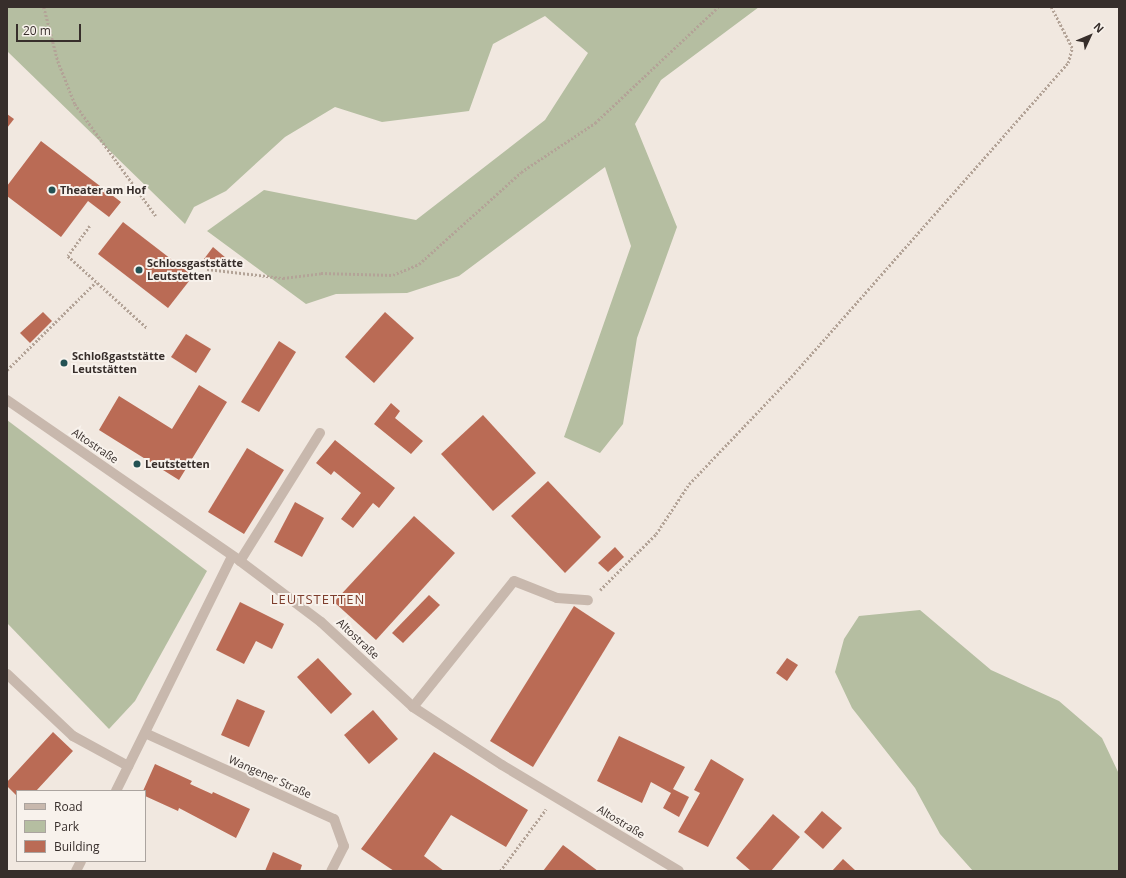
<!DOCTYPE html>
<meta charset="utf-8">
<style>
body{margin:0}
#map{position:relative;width:1126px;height:878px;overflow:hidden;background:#f1e8e0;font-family:"Open Sans",sans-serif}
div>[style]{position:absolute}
.green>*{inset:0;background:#b5bea1}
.building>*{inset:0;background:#ba6b55}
.path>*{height:2.5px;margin-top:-1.25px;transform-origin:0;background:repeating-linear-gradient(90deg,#b3a397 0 2px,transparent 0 4px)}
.service>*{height:10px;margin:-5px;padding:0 5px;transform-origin:5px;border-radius:5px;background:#c8b8ad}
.minor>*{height:10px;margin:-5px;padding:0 5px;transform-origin:5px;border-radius:5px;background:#c8b8ad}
.dots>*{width:11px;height:11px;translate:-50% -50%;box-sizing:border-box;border:2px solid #f8f2ec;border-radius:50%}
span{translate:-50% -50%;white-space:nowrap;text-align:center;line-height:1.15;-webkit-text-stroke:4px #f8f2ec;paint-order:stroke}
.poi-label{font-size:11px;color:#372e2b;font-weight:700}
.left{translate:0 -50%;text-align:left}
.street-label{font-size:11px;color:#372e2b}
.quarter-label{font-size:13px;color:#7d3d2c;letter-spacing:1px}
.frame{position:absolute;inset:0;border:8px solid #372e2b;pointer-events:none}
.legend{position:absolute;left:16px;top:790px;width:130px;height:72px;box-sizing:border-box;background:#f8f2ec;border:1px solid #aba49f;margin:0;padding:5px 7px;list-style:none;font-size:12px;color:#372e2b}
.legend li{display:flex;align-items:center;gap:8px;height:20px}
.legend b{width:20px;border:1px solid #aba49f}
.north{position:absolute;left:1070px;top:16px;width:40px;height:40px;-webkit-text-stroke:3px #f8f2ec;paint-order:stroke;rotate:46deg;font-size:11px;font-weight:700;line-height:16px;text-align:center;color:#372e2b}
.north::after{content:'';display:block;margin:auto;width:14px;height:18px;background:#372e2b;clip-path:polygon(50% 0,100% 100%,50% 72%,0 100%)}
.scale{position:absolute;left:16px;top:24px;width:65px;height:18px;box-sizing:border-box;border:2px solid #372e2b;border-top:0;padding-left:5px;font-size:12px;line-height:14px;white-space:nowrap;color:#372e2b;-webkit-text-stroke:3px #f8f2ec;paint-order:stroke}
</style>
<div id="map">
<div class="green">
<div style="clip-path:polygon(7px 7px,759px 7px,661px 80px,635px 124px,677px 227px,637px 338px,623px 424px,600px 453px,564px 437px,631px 246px,605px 167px,459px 276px,407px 293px,336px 294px,306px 304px,207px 231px,264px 190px,416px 220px,545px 120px,588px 53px,545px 16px,493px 44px,469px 111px,382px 122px,335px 107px,285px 137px,226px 191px,194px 207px,185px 224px,7px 51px)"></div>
<div style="clip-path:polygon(7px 420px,207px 571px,135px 701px,109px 729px,7px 623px)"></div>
<div style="clip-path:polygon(920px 610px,991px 670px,1059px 701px,1102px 738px,1119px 774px,1119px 871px,973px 871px,940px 834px,915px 788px,852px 708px,835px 672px,844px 639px,859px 616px)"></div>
</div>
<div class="building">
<div style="clip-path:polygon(7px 114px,14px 119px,7px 128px)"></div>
<div style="clip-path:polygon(41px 141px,121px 202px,109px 217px,88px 201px,61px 237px,7px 196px,7px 186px)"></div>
<div style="clip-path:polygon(123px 222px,193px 276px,168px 308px,98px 254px)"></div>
<div style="clip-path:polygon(213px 247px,226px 258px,219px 269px,204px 259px)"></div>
<div style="clip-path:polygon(43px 312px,52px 321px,30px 343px,20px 333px)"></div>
<div style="clip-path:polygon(385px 312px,414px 338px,374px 383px,345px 357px)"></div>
<div style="clip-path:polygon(186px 334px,211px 349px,196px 373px,171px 357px)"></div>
<div style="clip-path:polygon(279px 341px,296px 352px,259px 412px,241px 402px)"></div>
<div style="clip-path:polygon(199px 385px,227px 402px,179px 480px,99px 430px,119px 396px,172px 429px)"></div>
<div style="clip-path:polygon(391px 403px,400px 411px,395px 418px,423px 441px,411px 454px,374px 424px)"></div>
<div style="clip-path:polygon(483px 415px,536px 473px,493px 511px,441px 454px)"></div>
<div style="clip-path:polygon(335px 440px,395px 488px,379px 508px,373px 503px,353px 528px,341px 519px,361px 493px,334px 471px,331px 475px,316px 463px)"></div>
<div style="clip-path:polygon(247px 448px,284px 470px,244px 534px,208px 512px)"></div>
<div style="clip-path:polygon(548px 481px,601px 537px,565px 573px,511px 516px)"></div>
<div style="clip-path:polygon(295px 502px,324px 518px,302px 557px,274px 542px)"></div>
<div style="clip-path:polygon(414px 516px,455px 553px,376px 640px,334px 602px)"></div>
<div style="clip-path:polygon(615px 547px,624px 557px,608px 572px,598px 563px)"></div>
<div style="clip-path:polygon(429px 595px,440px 605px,403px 643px,392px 633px)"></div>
<div style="clip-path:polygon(240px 602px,284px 624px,272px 649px,256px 641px,244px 664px,216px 650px)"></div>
<div style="clip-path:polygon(574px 606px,615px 633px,533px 767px,490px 741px)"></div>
<div style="clip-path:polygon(318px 658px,352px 694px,331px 714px,297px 677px)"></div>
<div style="clip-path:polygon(787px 658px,798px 665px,787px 681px,776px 673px)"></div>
<div style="clip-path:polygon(237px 699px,265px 711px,249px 747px,221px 735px)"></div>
<div style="clip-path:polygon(373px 710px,398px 739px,369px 764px,344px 735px)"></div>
<div style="clip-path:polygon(53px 732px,73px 751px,36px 791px,17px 791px,17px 796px,7px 786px,7px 782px)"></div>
<div style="clip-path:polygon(619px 736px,685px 767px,673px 789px,689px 797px,679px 817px,663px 808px,671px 793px,651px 782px,642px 803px,597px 781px)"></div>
<div style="clip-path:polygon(434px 752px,528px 810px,506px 847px,451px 815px,424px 856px,444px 871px,394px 871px,361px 849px)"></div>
<div style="clip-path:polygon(711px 759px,744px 779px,708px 847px,678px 832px,700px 793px,694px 790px)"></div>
<div style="clip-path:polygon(155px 764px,192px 781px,190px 784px,212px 794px,213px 792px,250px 809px,236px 838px,179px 808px,178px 811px,145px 796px,143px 791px)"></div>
<div style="clip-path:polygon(822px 811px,842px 828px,823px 849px,804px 832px)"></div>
<div style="clip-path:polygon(773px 814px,800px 837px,771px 871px,751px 871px,736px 858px)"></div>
<div style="clip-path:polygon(563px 845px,598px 871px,543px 871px)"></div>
<div style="clip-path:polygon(273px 852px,302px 865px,300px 871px,265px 871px)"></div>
<div style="clip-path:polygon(843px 859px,856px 871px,832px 871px)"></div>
</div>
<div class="path">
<div style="left:44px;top:7px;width:56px;rotate:75.5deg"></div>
<div style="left:58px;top:61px;width:46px;rotate:68.4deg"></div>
<div style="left:75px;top:104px;width:138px;rotate:54.1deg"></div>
<div style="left:90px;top:226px;width:37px;rotate:126deg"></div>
<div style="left:68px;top:256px;width:107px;rotate:42.3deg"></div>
<div style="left:207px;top:269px;width:77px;rotate:6.8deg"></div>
<div style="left:283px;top:278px;width:38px;rotate:-7deg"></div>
<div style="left:321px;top:273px;width:72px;rotate:1.6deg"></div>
<div style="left:393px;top:275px;width:28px;rotate:-23deg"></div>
<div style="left:419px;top:264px;width:137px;rotate:-42deg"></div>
<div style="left:521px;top:172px;width:89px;rotate:-33.5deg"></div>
<div style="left:595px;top:123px;width:169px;rotate:-43.3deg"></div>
<div style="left:7px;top:370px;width:125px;rotate:-44.7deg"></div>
<div style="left:600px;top:590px;width:79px;rotate:-45deg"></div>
<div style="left:656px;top:534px;width:60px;rotate:-56.6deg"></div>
<div style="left:689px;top:484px;width:148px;rotate:-46.4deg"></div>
<div style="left:791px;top:377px;width:419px;rotate:-48.6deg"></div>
<div style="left:1068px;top:63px;width:16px;rotate:-75deg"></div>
<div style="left:1072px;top:48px;width:46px;rotate:-117.1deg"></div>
<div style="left:500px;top:871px;width:77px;rotate:-53.4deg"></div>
</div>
<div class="service">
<div style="left:240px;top:561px;width:151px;rotate:-58deg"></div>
<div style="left:7px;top:674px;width:91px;rotate:43.2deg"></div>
<div style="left:73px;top:736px;width:63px;rotate:28.6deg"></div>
<div style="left:413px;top:707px;width:161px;rotate:-51.3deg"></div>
<div style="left:514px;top:581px;width:46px;rotate:21.6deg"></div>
<div style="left:557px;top:598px;width:31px;rotate:4deg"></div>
</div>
<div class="minor">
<div style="left:7px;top:400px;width:283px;rotate:34.6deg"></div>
<div style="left:240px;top:561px;width:101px;rotate:37deg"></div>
<div style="left:321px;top:622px;width:125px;rotate:42.7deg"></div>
<div style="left:413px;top:707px;width:106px;rotate:33.1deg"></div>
<div style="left:502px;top:765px;width:206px;rotate:30.9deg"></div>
<div style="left:145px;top:733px;width:208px;rotate:24.5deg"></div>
<div style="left:334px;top:819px;width:29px;rotate:70deg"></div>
<div style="left:344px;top:846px;width:28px;rotate:117deg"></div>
<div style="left:116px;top:791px;width:262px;rotate:-63.7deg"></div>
<div style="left:76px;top:871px;width:11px;rotate:-63deg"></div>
</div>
<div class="dots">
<div style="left:52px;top:190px;background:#245254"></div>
<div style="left:139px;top:270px;background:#245254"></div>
<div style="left:64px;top:363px;background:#245254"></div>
<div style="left:137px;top:464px;background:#245254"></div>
</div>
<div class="poi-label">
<span class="left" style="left:60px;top:190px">Theater am Hof</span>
<span class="left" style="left:147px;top:270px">Schlossgaststätte<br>Leutstetten</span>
<span class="left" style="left:72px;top:363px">Schloßgaststätte<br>Leutstätten</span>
<span class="left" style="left:145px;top:464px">Leutstetten</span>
</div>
<div class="street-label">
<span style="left:95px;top:446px;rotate:34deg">Altostraße</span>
<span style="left:358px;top:639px;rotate:43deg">Altostraße</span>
<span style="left:270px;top:777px;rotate:24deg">Wangener Straße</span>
<span style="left:621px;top:822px;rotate:31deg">Altostraße</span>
</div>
<div class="quarter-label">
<span style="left:318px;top:599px">LEUTSTETTEN</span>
</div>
<div class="frame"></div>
<ul class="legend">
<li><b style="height:5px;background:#c8b8ad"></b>Road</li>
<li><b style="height:11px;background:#b5bea1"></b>Park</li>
<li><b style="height:11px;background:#ba6b55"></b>Building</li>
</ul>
<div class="north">N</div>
<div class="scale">20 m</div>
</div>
